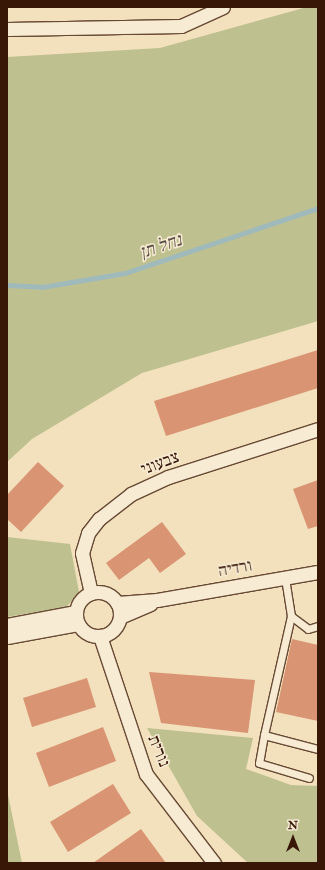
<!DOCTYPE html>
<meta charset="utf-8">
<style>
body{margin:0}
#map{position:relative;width:325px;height:870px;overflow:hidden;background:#f3e0bc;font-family:"IM FELL Double Pica","Frank Ruhl Libre",serif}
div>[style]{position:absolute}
.green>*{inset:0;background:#bec18f}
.stream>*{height:5px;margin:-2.5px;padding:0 2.5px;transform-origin:2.5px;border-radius:2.5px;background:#a0babb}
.building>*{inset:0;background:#d99473}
.roads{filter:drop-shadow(1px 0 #674934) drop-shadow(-1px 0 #674934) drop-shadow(0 1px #674934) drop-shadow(0 -1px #674934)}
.service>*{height:7px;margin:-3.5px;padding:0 3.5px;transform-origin:3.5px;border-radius:3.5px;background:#f7ebd3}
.minor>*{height:13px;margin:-6.5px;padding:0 6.5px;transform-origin:6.5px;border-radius:6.5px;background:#f7ebd3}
.minor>.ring{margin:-6.5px;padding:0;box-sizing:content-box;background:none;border:13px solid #f7ebd3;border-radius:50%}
span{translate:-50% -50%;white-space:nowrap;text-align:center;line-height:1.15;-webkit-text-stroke:3px #f7ebd3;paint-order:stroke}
.street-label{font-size:17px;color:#381707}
.water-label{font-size:18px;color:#5c5046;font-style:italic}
.frame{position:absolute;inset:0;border:8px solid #381707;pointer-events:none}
.north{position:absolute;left:273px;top:818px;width:40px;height:40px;-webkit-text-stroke:3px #f7ebd3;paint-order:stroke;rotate:0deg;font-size:11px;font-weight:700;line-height:16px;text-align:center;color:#381707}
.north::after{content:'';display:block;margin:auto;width:14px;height:18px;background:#381707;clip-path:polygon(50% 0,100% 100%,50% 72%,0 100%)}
</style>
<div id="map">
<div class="green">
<div style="clip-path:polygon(307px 7px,318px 7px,318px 321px,142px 373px,32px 439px,7px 462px,7px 57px,160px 48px)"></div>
<div style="clip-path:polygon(7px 537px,70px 544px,79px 592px,73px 600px,66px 607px,7px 617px)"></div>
<div style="clip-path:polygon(7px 653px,7px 790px,22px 863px,7px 863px)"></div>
<div style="clip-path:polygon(147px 728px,253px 738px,246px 769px,291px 785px,318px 786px,318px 863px,248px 863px,197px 816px)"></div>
</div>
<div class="stream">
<div style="left:7px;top:285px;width:35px;rotate:3deg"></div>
<div style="left:42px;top:287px;width:84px;rotate:-9.6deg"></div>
<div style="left:125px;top:273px;width:204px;rotate:-18.6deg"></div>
</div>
<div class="building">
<div style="clip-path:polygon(318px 350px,318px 388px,166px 436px,154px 401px)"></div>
<div style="clip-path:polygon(38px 462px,64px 486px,21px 532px,7px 519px,7px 495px)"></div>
<div style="clip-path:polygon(318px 480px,318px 526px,308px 529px,293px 489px)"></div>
<div style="clip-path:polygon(162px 522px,186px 554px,160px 573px,149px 558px,119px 580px,106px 563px)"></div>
<div style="clip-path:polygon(292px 639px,318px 645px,318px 721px,276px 712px)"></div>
<div style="clip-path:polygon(149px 672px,255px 680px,248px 733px,161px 723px)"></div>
<div style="clip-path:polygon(87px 678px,96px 707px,32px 727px,23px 698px)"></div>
<div style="clip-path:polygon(103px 727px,116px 761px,49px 787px,36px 753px)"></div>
<div style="clip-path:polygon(113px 784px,131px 813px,68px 852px,50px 822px)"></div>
<div style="clip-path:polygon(141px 829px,166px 863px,93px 863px)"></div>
</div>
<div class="roads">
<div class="service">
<div style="left:285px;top:578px;width:38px;rotate:81deg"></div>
<div style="left:291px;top:616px;width:21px;rotate:37deg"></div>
<div style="left:308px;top:629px;width:10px;rotate:-17deg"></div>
<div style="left:291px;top:616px;width:122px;rotate:102.8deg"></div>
<div style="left:264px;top:735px;width:56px;rotate:14.5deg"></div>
<div style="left:264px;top:735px;width:28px;rotate:100deg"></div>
<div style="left:259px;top:763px;width:52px;rotate:16.7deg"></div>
</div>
<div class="minor">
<div style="left:7px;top:29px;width:174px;rotate:-1deg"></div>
<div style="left:181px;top:26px;width:46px;rotate:-24.3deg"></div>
<div class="ring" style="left:76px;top:592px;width:31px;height:31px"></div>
<div style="left:91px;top:593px;width:41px;rotate:-102.7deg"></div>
<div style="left:82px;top:553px;width:21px;rotate:-73deg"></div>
<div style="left:88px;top:533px;width:18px;rotate:-52deg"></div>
<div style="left:99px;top:519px;width:41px;rotate:-38deg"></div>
<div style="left:131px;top:494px;width:41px;rotate:-24.7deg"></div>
<div style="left:168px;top:477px;width:157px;rotate:-17.7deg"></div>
<div style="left:117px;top:603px;width:40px;rotate:-4.3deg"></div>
<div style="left:157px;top:600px;width:163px;rotate:-9.9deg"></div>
<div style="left:120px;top:617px;width:33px;rotate:-23deg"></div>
<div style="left:7px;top:625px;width:70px;rotate:-10.7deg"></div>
<div style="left:100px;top:636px;width:145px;rotate:71.6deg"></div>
<div style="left:146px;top:774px;width:112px;rotate:52.6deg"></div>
<div style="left:7px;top:637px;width:72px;rotate:-10.4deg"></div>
</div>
</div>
<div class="street-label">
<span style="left:160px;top:463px;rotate:-21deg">צבעוני</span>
<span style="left:235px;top:568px;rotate:-10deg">ורדיה</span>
<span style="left:159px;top:751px;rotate:68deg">נורית</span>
</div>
<div class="water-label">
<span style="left:161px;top:247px;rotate:-19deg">נחל תן</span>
</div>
<div class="frame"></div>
<div class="north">N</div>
</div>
